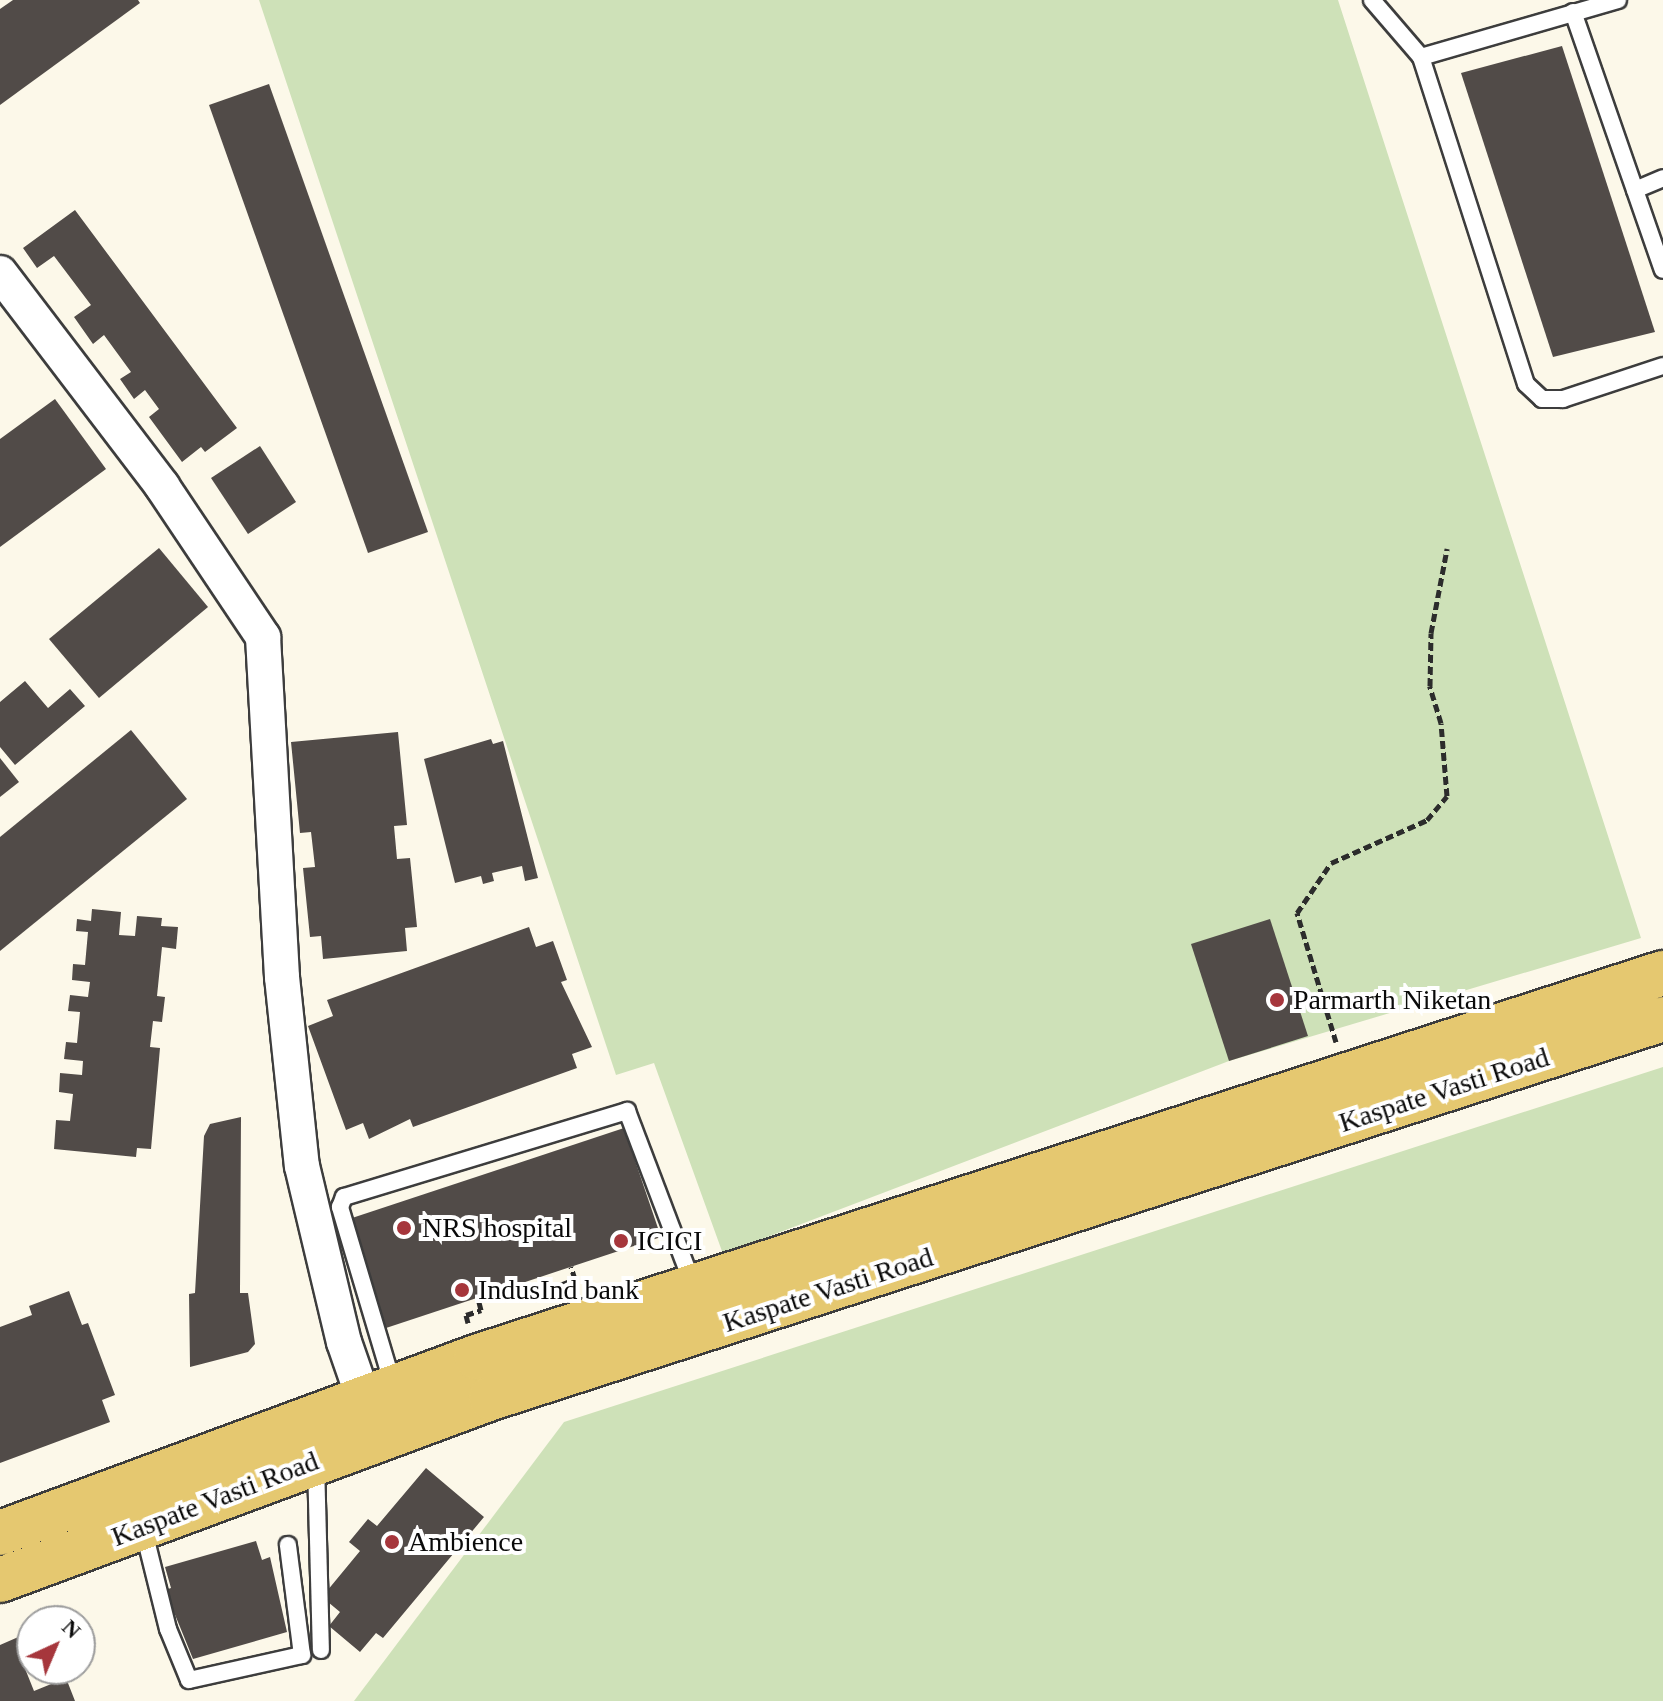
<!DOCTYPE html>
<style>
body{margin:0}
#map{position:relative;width:1663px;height:1701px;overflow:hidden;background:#fcf8e9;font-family:Georgia,serif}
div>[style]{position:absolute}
.green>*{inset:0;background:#cee1b8}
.building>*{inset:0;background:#514b48}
.path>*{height:5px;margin-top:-2.5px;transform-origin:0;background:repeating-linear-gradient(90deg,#2c2c2c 0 8px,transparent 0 12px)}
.roads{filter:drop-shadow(2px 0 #3d3d3d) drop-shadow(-2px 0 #3d3d3d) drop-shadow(0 2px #3d3d3d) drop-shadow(0 -2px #3d3d3d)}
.lane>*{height:16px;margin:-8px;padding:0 8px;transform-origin:8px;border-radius:8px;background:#fff}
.street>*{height:34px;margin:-17px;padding:0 17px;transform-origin:17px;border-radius:17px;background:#fff}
.primary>*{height:44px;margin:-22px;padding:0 22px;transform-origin:22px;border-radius:22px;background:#e5c870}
.dots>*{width:22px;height:22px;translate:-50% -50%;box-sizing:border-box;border:4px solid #fff;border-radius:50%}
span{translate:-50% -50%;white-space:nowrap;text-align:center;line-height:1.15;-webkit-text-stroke:8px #fff;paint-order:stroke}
.poi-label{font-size:28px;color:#0a0a0a}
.left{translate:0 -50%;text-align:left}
.street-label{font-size:28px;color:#0a0a0a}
.north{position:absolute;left:16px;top:1605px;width:80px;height:80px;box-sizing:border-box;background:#fff;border:2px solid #9d9d9d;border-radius:50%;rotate:44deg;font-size:22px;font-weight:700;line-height:32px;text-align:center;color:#0a0a0a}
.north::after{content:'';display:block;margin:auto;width:28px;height:36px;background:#a6363c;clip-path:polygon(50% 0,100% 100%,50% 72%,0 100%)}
</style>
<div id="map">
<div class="green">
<div style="clip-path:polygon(259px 0,1338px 0,1641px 938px,1229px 1061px,723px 1254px,654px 1063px,616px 1075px)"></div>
<div style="clip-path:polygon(1663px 1067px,1663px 1701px,354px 1701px,564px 1422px)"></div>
</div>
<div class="building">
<div style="clip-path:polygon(13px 0,138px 0,140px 3px,0 105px,0 9px)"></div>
<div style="clip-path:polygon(1562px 46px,1655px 332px,1553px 357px,1461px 73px)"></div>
<div style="clip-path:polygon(269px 84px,428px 532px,368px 553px,209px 105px)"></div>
<div style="clip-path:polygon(75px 210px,237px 428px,205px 452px,201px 447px,182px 462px,149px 417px,159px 409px,145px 390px,134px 399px,120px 379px,131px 372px,104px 335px,93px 344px,74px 317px,91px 305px,54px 256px,37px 268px,23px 248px)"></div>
<div style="clip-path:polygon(55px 399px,106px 469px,0 547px,0 439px)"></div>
<div style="clip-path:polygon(260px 446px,296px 502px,248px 534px,211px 478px)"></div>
<div style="clip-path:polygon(159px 548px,208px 607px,99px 698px,49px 639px)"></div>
<div style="clip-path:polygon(25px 681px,48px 708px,70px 689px,85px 706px,15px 765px,0 747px,0 702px)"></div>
<div style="clip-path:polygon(131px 730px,187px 799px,0 951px,0 837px)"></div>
<div style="clip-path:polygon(398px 732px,407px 825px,394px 826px,397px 859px,410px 858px,417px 927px,405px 928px,407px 951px,323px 959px,321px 936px,310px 937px,303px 868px,315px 867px,311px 832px,300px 833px,291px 742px)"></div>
<div style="clip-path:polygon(491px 739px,493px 744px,503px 741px,538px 878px,525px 881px,522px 866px,492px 873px,494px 881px,483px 884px,481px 876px,455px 883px,424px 759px)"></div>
<div style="clip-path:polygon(0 758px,19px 782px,0 797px)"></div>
<div style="clip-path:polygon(92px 909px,121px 912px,119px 935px,135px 936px,137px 916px,162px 918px,161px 926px,178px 927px,176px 949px,162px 947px,157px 996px,165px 997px,162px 1022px,153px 1021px,150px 1047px,160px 1048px,151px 1149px,137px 1148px,136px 1157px,54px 1149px,56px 1120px,70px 1121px,73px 1094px,59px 1092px,60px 1073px,82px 1075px,83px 1061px,64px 1059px,66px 1042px,77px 1043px,80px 1012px,68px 1011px,70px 995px,88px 997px,90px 982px,72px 980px,73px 964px,85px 965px,88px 932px,76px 931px,77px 919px,91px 921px)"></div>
<div style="clip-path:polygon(1270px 919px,1308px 1036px,1229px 1061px,1191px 944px)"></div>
<div style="clip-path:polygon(529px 927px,536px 947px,553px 941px,567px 980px,561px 982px,592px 1047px,572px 1054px,577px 1068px,413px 1127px,410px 1119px,369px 1139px,363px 1123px,346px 1130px,308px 1026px,333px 1016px,327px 1000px)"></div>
<div style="clip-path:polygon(241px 1117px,240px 1293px,248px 1293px,255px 1344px,248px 1352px,190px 1367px,189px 1294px,195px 1293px,204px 1136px,210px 1124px)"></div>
<div style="clip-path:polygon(624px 1128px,661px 1237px,383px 1329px,346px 1220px)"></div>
<div style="clip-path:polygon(69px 1291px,82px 1325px,88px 1323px,115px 1395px,102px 1400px,110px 1422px,0 1463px,0 1327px,32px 1315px,29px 1306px)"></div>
<div style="clip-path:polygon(426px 1468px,484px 1517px,383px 1638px,376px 1633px,360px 1652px,329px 1626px,340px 1612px,322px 1597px,360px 1551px,349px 1542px,368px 1519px,377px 1526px)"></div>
<div style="clip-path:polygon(256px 1541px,262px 1560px,270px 1557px,287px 1632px,193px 1659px,165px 1590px,171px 1588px,165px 1567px)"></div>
<div style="clip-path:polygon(32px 1631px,32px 1663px,24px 1666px,34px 1691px,66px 1678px,75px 1701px,0 1701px,0 1645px)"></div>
</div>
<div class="path">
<div style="left:1336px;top:1042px;width:135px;rotate:-106.8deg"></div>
<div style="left:1297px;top:913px;width:60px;rotate:-55.8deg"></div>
<div style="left:1331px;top:863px;width:105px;rotate:-24.1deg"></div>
<div style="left:1427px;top:820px;width:31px;rotate:-50deg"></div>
<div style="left:1447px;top:796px;width:73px;rotate:-94.7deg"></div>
<div style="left:1441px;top:723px;width:39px;rotate:-107deg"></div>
<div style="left:1430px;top:686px;width:53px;rotate:-88.9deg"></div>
<div style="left:1431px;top:633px;width:86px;rotate:-79.2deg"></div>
<div style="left:562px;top:1291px;width:6px;rotate:-108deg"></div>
<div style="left:560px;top:1285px;width:16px;rotate:-22deg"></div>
<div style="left:575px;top:1279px;width:13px;rotate:-108deg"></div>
<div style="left:468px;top:1323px;width:8px;rotate:-104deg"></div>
<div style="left:466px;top:1315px;width:16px;rotate:-18deg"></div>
<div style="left:481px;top:1310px;width:12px;rotate:-104deg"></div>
</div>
<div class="roads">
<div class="lane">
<div style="left:1372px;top:0;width:75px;rotate:49.3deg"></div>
<div style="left:1421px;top:57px;width:343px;rotate:72.2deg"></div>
<div style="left:1526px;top:384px;width:22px;rotate:43deg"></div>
<div style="left:1542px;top:399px;width:21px"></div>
<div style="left:1563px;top:399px;width:105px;rotate:-18.3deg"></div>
<div style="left:1573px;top:12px;width:273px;rotate:70.8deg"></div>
<div style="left:1421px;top:57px;width:205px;rotate:-16.1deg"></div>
<div style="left:1635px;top:190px;width:30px;rotate:-23deg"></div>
<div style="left:393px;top:1385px;width:186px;rotate:-106.6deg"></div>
<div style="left:340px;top:1207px;width:11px;rotate:-68deg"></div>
<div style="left:344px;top:1197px;width:296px;rotate:-16.9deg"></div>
<div style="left:627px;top:1111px;width:186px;rotate:69.2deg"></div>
<div style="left:316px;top:1463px;width:187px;rotate:88.5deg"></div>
<div style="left:143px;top:1528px;width:104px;rotate:76.1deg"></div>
<div style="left:168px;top:1629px;width:55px;rotate:67.6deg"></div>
<div style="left:189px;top:1680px;width:116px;rotate:-12.5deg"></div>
<div style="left:302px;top:1655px;width:111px;rotate:-97.3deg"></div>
</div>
<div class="street">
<div style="left:0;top:273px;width:268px;rotate:52.7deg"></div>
<div style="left:162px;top:486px;width:182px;rotate:56.2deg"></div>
<div style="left:263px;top:637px;width:341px;rotate:86.8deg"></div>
<div style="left:282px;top:977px;width:190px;rotate:84deg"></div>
<div style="left:302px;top:1166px;width:181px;rotate:76.6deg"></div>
<div style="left:344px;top:1342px;width:83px;rotate:70.9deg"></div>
</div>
<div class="primary">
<div style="left:0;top:1533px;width:507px;rotate:-20.29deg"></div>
<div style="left:476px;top:1357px;width:1248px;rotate:-17.93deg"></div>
<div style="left:0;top:1580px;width:524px;rotate:-20.34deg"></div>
<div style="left:491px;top:1398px;width:1232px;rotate:-17.92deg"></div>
</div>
</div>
<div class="dots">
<div style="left:1277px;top:1000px;background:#a6363c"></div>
<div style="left:404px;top:1228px;background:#a6363c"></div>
<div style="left:621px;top:1241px;background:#a6363c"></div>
<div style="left:462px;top:1290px;background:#a6363c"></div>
<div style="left:392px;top:1542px;background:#a6363c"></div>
</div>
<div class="poi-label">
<span class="left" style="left:1293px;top:1000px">Parmarth Niketan</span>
<span class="left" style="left:422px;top:1228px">NRS hospital</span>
<span class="left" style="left:637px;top:1241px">ICICI</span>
<span class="left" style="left:478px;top:1290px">IndusInd bank</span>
<span class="left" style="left:408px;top:1542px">Ambience</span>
</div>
<div class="street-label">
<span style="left:1444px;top:1090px;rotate:-18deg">Kaspate Vasti Road</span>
<span style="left:828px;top:1290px;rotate:-18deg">Kaspate Vasti Road</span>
<span style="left:215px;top:1499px;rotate:-21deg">Kaspate Vasti Road</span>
</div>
<div class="north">N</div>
</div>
